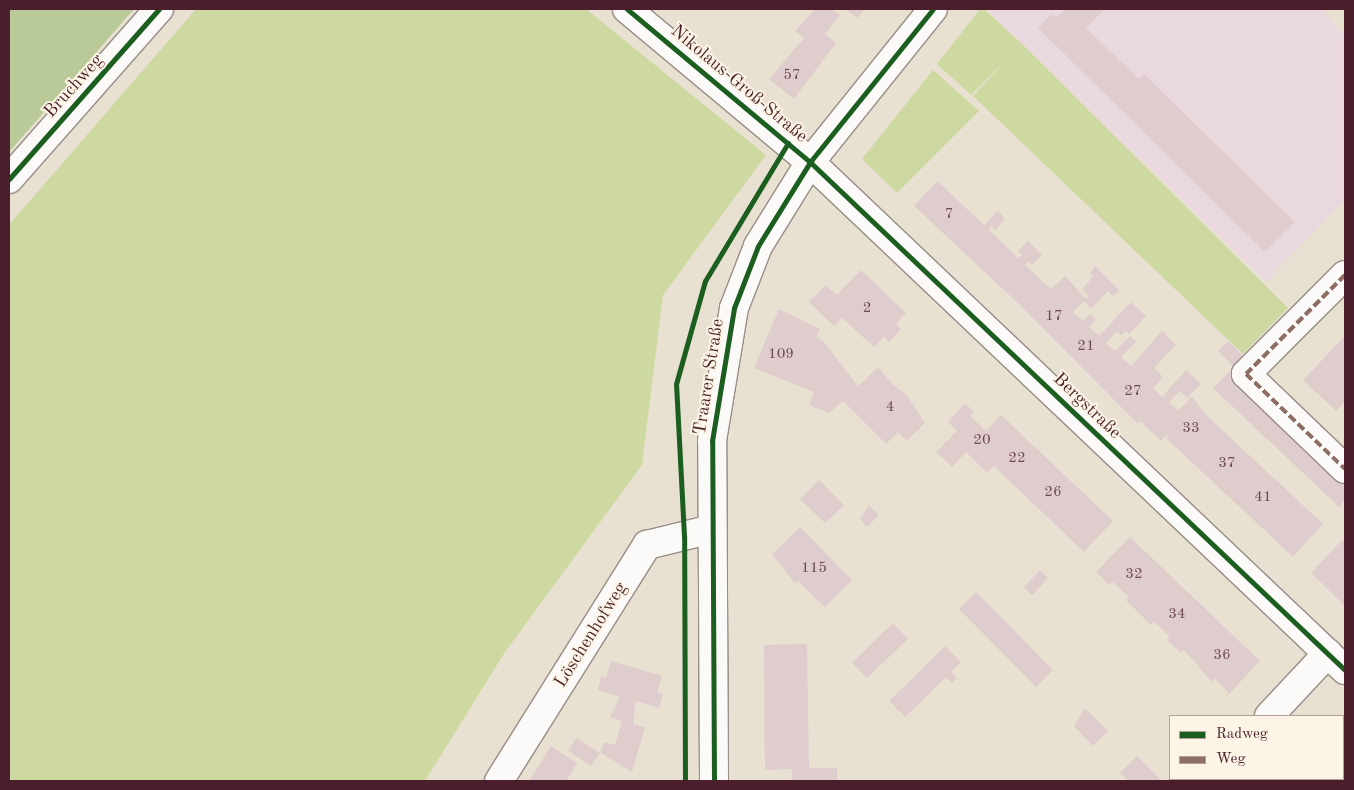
<!DOCTYPE html>
<meta charset="utf-8">
<style>
body{margin:0}
#map{position:relative;width:1354px;height:790px;overflow:hidden;background:#e8e0d0;font-family:"Old Standard TT",serif}
div>[style]{position:absolute}
.built>*{inset:0;background:#ead8df}
.green>*{inset:0;background:#ced9a1}
.forest>*{inset:0;background:#b9c998}
.building>*{inset:0;background:#dfcdce}
.roads{filter:drop-shadow(1px 0 #988d87) drop-shadow(-1px 0 #988d87) drop-shadow(0 1px #988d87) drop-shadow(0 -1px #988d87)}
.minor>*{height:28px;margin:-14px;padding:0 14px;transform-origin:14px;border-radius:14px;background:#fcfaf8}
.quiet>*{height:4px;margin-top:-2px;transform-origin:0;background:repeating-linear-gradient(90deg,#8d6e63 0 8px,transparent 0 12px)}
.cycleway>*{height:5px;margin:-2.5px;padding:0 2.5px;transform-origin:2.5px;border-radius:2.5px;background:#1b5e20}
span{translate:-50% -50%;white-space:nowrap;text-align:center;line-height:1.15;-webkit-text-stroke:4px #fcf5e5;paint-order:stroke}
.number-label{font-size:15px;color:#6f4a54}
.number-label span{-webkit-text-stroke-width:0}
.street-label{font-size:18px;color:#4a1f2b}
.frame{position:absolute;inset:0;border:10px solid #4a1f2b;pointer-events:none}
.legend{position:absolute;left:1169px;top:715px;width:175px;height:65px;box-sizing:border-box;background:#fcf5e5;border:1px solid #b59f9b;margin:0;padding:6px 9px;list-style:none;font-size:15px;color:#4a1f2b}
.legend li{display:flex;align-items:center;gap:10px;height:25px}
.legend b{width:25px;border:1px solid #b59f9b}
</style>
<div id="map">
<div class="built">
<div style="clip-path:polygon(986px 9px,1323px 9px,1345px 38px,1345px 199px,1266px 282px)"></div>
</div>
<div class="green">
<div style="clip-path:polygon(196px 9px,586px 9px,766px 155px,663px 295px,642px 465px,505px 652px,425px 781px,9px 781px,9px 225px)"></div>
<div style="clip-path:polygon(980px 9px,984px 9px,1021px 43px,1288px 308px,1243px 354px,973px 96px,1008px 58px,971px 95px,937px 64px)"></div>
<div style="clip-path:polygon(933px 70px,979px 111px,897px 193px,862px 159px)"></div>
</div>
<div class="forest">
<div style="clip-path:polygon(9px 9px,134px 9px,9px 152px)"></div>
</div>
<div class="building">
<div style="clip-path:polygon(815px 9px,832px 9px,840px 15px,825px 34px,836px 43px,794px 99px,769px 79px,804px 38px,795px 31px)"></div>
<div style="clip-path:polygon(845px 9px,865px 9px,857px 18px)"></div>
<div style="clip-path:polygon(1065px 9px,1105px 9px,1086px 28px,1139px 79px,1144px 74px,1295px 222px,1265px 252px,1038px 28px,1051px 14px,1056px 18px)"></div>
<div style="clip-path:polygon(937px 181px,984px 225px,998px 211px,1005px 219px,995px 230px,992px 226px,989px 230px,1018px 258px,1022px 255px,1018px 251px,1028px 241px,1042px 255px,1032px 265px,1029px 261px,1025px 265px,1051px 289px,1065px 276px,1086px 299px,1089px 296px,1082px 289px,1093px 277px,1090px 273px,1095px 266px,1119px 290px,1113px 296px,1108px 291px,1091px 309px,1084px 301px,1073px 312px,1083px 321px,1090px 314px,1096px 320px,1089px 327px,1099px 336px,1131px 302px,1146px 316px,1129px 334px,1126px 331px,1121px 336px,1117px 331px,1106px 343px,1115px 351px,1130px 336px,1136px 342px,1121px 357px,1131px 366px,1162px 331px,1176px 345px,1154px 368px,1163px 377px,1153px 388px,1162px 397px,1186px 370px,1201px 384px,1187px 398px,1180px 391px,1169px 402px,1178px 411px,1192px 396px,1204px 413px,1323px 524px,1293px 557px,1166px 438px,1172px 429px,1161px 441px,1141px 422px,1137px 423px,1018px 303px,914px 206px)"></div>
<div style="clip-path:polygon(861px 270px,906px 313px,896px 324px,901px 329px,889px 342px,884px 337px,874px 347px,842px 318px,834px 326px,809px 302px,825px 285px,837px 295px)"></div>
<div style="clip-path:polygon(779px 309px,820px 329px,816px 337px,823px 341px,858px 386px,878px 367px,894px 386px,906px 394px,925px 423px,907px 441px,898px 432px,886px 444px,843px 401px,829px 413px,809px 405px,814px 392px,754px 368px)"></div>
<div style="clip-path:polygon(1345px 336px,1345px 401px,1336px 411px,1303px 380px)"></div>
<div style="clip-path:polygon(1228px 341px,1243px 356px,1233px 366px,1218px 351px)"></div>
<div style="clip-path:polygon(1230px 371px,1345px 481px,1345px 500px,1339px 507px,1213px 388px)"></div>
<div style="clip-path:polygon(965px 403px,974px 412px,970px 416px,986px 431px,1001px 415px,1113px 521px,1084px 552px,994px 466px,987px 473px,966px 452px,952px 467px,936px 452px,957px 431px,948px 422px)"></div>
<div style="clip-path:polygon(819px 480px,844px 505px,825px 523px,800px 499px)"></div>
<div style="clip-path:polygon(869px 505px,879px 515px,867px 527px,860px 519px)"></div>
<div style="clip-path:polygon(800px 527px,852px 580px,825px 607px,798px 581px,795px 583px,772px 554px)"></div>
<div style="clip-path:polygon(1130px 537px,1260px 661px,1226px 697px,1228px 692px,1215px 679px,1212px 682px,1184px 650px,1181px 653px,1167px 640px,1170px 637px,1154px 622px,1151px 625px,1126px 600px,1129px 597px,1113px 582px,1109px 585px,1096px 572px)"></div>
<div style="clip-path:polygon(1342px 540px,1345px 543px,1345px 606px,1311px 573px)"></div>
<div style="clip-path:polygon(1040px 570px,1048px 578px,1032px 596px,1024px 587px)"></div>
<div style="clip-path:polygon(976px 592px,1053px 670px,1036px 687px,959px 609px)"></div>
<div style="clip-path:polygon(893px 623px,908px 639px,867px 678px,852px 663px)"></div>
<div style="clip-path:polygon(807px 644px,809px 768px,837px 768px,837px 781px,792px 781px,792px 769px,765px 770px,764px 645px)"></div>
<div style="clip-path:polygon(945px 646px,961px 662px,951px 672px,957px 678px,952px 683px,946px 677px,905px 717px,889px 701px)"></div>
<div style="clip-path:polygon(611px 661px,662px 676px,657px 692px,663px 694px,659px 708px,636px 701px,633px 724px,645px 727px,632px 772px,601px 753px,604px 742px,615px 745px,622px 721px,610px 717px,620px 697px,598px 690px,601px 676px,606px 678px)"></div>
<div style="clip-path:polygon(1085px 708px,1108px 731px,1093px 746px,1074px 726px)"></div>
<div style="clip-path:polygon(576px 738px,600px 753px,591px 766px,568px 751px)"></div>
<div style="clip-path:polygon(551px 746px,577px 763px,566px 781px,529px 781px)"></div>
<div style="clip-path:polygon(1137px 756px,1162px 781px,1129px 781px,1120px 773px)"></div>
<div style="clip-path:polygon(1263px 779px,1299px 779px,1261px 781px)"></div>
</div>
<div class="roads">
<div class="minor">
<div style="left:627px;top:9px;width:239px;rotate:39.9deg"></div>
<div style="left:810px;top:162px;width:738px;rotate:43.52deg"></div>
<div style="left:9px;top:179px;width:227px;rotate:-48.6deg"></div>
<div style="left:1345px;top:275px;width:140px;rotate:135deg"></div>
<div style="left:1246px;top:374px;width:137px;rotate:43.8deg"></div>
<div style="left:1269px;top:716px;width:86px;rotate:-46.9deg"></div>
<div style="left:499px;top:781px;width:279px;rotate:-57.9deg"></div>
<div style="left:647px;top:545px;width:67px;rotate:-13.8deg"></div>
<div style="left:714px;top:781px;width:340px;rotate:-90.3deg"></div>
<div style="left:712px;top:441px;width:135px;rotate:-80.6deg"></div>
<div style="left:734px;top:308px;width:66px;rotate:-68.8deg"></div>
<div style="left:758px;top:246px;width:99px;rotate:-58.2deg"></div>
<div style="left:810px;top:162px;width:196px;rotate:-51.2deg"></div>
</div>
</div>
<div class="quiet">
<div style="left:1345px;top:275px;width:140px;rotate:135deg"></div>
<div style="left:1246px;top:374px;width:137px;rotate:43.8deg"></div>
</div>
<div class="cycleway">
<div style="left:627px;top:9px;width:239px;rotate:39.9deg"></div>
<div style="left:810px;top:162px;width:738px;rotate:43.52deg"></div>
<div style="left:9px;top:179px;width:227px;rotate:-48.6deg"></div>
<div style="left:685px;top:781px;width:245px;rotate:-90.2deg"></div>
<div style="left:684px;top:536px;width:152px;rotate:-93deg"></div>
<div style="left:676px;top:384px;width:107px;rotate:-74.3deg"></div>
<div style="left:705px;top:281px;width:161px;rotate:-59deg"></div>
<div style="left:714px;top:781px;width:340px;rotate:-90.3deg"></div>
<div style="left:712px;top:441px;width:135px;rotate:-80.6deg"></div>
<div style="left:734px;top:308px;width:66px;rotate:-68.8deg"></div>
<div style="left:758px;top:246px;width:99px;rotate:-58.2deg"></div>
<div style="left:810px;top:162px;width:196px;rotate:-51.2deg"></div>
</div>
<div class="number-label">
<span style="left:792px;top:76px">57</span>
<span style="left:949px;top:215px">7</span>
<span style="left:867px;top:309px">2</span>
<span style="left:1054px;top:317px">17</span>
<span style="left:1086px;top:347px">21</span>
<span style="left:781px;top:355px">109</span>
<span style="left:1133px;top:392px">27</span>
<span style="left:890px;top:408px">4</span>
<span style="left:1191px;top:429px">33</span>
<span style="left:982px;top:441px">20</span>
<span style="left:1017px;top:459px">22</span>
<span style="left:1227px;top:464px">37</span>
<span style="left:1053px;top:493px">26</span>
<span style="left:1263px;top:498px">41</span>
<span style="left:814px;top:569px">115</span>
<span style="left:1134px;top:575px">32</span>
<span style="left:1177px;top:615px">34</span>
<span style="left:1222px;top:656px">36</span>
</div>
<div class="street-label">
<span style="left:739px;top:84px;rotate:40deg">Nikolaus-Groß-Straße</span>
<span style="left:74px;top:86px;rotate:-48deg">Bruchweg</span>
<span style="left:709px;top:377px;rotate:-81deg">Traarer Straße</span>
<span style="left:1087px;top:406px;rotate:44deg">Bergstraße</span>
<span style="left:591px;top:635px;rotate:-58deg">Löschenhofweg</span>
</div>
<div class="frame"></div>
<ul class="legend">
<li><b style="height:6px;background:#1b5e20"></b>Radweg</li>
<li><b style="height:6px;background:#8d6e63"></b>Weg</li>
</ul>
</div>
